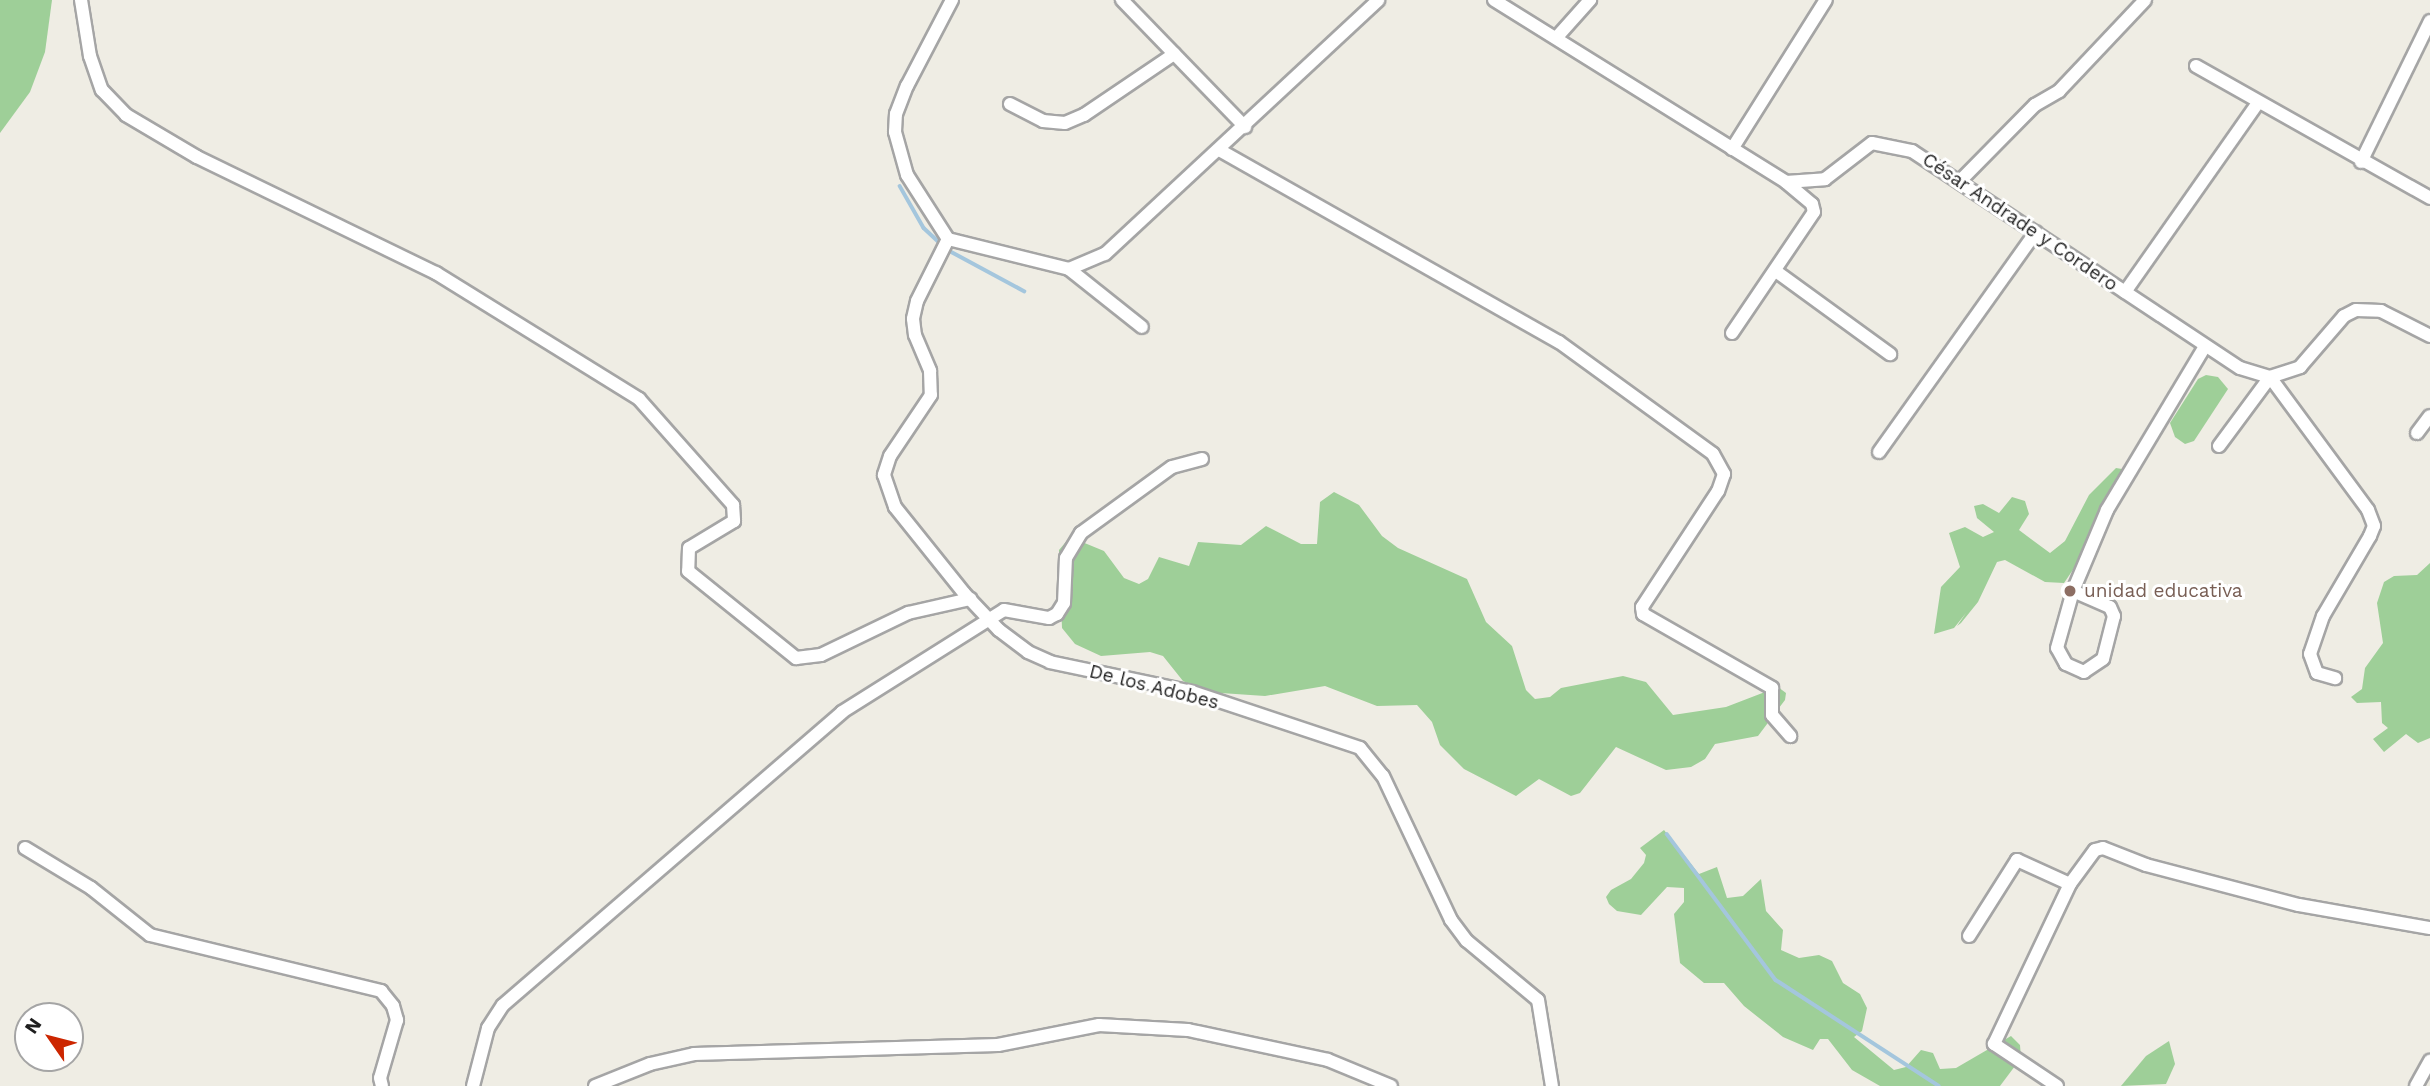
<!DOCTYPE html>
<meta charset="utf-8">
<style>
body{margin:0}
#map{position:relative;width:2430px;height:1086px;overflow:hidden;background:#efede4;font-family:"Work Sans",sans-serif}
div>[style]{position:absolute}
.forest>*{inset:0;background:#9ecf98}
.stream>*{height:3.5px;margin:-1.75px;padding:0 1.75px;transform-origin:1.75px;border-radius:1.75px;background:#a4c6dd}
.roads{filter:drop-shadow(2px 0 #a5a5a5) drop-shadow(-2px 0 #a5a5a5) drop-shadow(0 2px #a5a5a5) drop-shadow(0 -2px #a5a5a5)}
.minor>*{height:12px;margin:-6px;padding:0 6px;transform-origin:6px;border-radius:6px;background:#fff}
.dots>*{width:19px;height:19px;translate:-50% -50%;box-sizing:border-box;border:4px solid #fff;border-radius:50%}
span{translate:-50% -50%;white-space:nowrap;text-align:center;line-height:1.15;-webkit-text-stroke:6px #fff;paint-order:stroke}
.street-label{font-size:19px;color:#1e1e1e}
.education-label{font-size:19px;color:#785e54}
.left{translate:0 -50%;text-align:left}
.north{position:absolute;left:14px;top:1002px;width:70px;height:70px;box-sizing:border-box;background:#fff;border:2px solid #a5a5a5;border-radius:50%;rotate:305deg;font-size:19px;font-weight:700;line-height:28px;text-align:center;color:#1e1e1e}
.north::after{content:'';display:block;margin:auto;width:24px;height:32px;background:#cc2600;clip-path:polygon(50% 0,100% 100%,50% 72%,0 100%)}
</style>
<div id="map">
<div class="forest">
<div style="clip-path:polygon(0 0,52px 0,45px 52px,30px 92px,0 133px)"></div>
<div style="clip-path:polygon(2206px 375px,2218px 377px,2228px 389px,2194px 441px,2185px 444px,2175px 437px,2170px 423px,2198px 379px)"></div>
<div style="clip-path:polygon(2116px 468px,2122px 469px,2122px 474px,2085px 552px,2064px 583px,2045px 582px,2005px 560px,1997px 562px,1978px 602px,1961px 623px,1957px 626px,1966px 613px,1954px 628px,1934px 634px,1941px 587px,1960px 567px,1949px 533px,1965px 527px,1983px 537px,1994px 532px,1977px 518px,1974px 506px,1983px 504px,1999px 513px,2012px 497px,2025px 501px,2029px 514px,2019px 530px,2050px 553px,2065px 541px,2089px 495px)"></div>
<div style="clip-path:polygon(1334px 492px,1359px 505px,1382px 536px,1398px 548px,1467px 579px,1486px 622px,1512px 646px,1526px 690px,1535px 699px,1550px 697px,1561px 688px,1623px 676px,1646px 682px,1673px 715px,1726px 707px,1778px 687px,1786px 693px,1785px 700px,1758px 736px,1715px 744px,1705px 759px,1691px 767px,1666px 770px,1616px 747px,1580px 793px,1571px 796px,1539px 779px,1516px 796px,1464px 769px,1440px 745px,1432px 722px,1417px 705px,1377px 706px,1325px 686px,1265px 696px,1206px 692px,1183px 681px,1163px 656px,1150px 652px,1101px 656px,1075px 644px,1062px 628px,1059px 550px,1070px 537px,1104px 551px,1124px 578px,1139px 584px,1148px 579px,1159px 557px,1189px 566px,1198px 542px,1241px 545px,1266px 526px,1301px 544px,1317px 544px,1320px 502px)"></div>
<div style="clip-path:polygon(2430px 563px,2430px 738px,2418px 743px,2406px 734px,2384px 752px,2373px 739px,2388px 728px,2382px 723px,2381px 702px,2357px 703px,2351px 697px,2362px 689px,2365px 668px,2383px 643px,2377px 603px,2384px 582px,2394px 576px,2417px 575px)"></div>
<div style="clip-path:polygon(1664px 830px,1699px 874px,1717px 867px,1727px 898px,1743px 896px,1761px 879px,1766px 911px,1783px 930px,1781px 950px,1799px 958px,1819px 955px,1832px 961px,1843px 983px,1860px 994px,1867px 1008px,1862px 1031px,1854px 1037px,1894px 1070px,1906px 1067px,1921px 1050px,1933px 1053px,1940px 1069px,1956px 1068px,2011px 1036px,2020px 1045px,2021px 1058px,2000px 1086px,1880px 1086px,1852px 1070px,1828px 1039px,1820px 1039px,1813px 1050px,1783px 1037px,1744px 1006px,1724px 983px,1704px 983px,1680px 963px,1674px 914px,1684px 902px,1684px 888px,1667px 887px,1641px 915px,1617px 911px,1609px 904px,1606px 897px,1611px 890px,1631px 879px,1644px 863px,1646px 855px,1640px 848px)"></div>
<div style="clip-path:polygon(2169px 1041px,2175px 1064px,2166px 1084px,2121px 1086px,2146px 1056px)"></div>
</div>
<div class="stream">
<div style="left:900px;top:186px;width:48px;rotate:60.3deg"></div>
<div style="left:924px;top:228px;width:23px;rotate:43deg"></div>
<div style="left:946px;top:249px;width:89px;rotate:28.3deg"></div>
<div style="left:1667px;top:834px;width:182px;rotate:53.3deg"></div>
<div style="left:1776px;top:980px;width:194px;rotate:33deg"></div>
</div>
<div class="roads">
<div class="minor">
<div style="left:81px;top:0;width:57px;rotate:80.9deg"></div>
<div style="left:90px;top:56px;width:36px;rotate:71deg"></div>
<div style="left:102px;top:90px;width:35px;rotate:46deg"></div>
<div style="left:126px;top:115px;width:82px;rotate:30.6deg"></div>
<div style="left:197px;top:157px;width:266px;rotate:25.9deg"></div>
<div style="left:436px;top:273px;width:239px;rotate:31.8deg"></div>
<div style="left:639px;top:399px;width:142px;rotate:48.4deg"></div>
<div style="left:733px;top:505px;width:16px;rotate:86deg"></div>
<div style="left:734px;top:521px;width:52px;rotate:149deg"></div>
<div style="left:689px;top:548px;width:23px;rotate:92deg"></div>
<div style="left:688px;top:571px;width:139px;rotate:38.9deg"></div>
<div style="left:796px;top:658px;width:25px;rotate:-7deg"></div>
<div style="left:821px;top:655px;width:97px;rotate:-25.8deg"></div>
<div style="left:908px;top:613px;width:64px;rotate:-12.7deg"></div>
<div style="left:1122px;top:0;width:177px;rotate:45.9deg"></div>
<div style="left:1494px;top:0;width:344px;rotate:31.9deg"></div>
<div style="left:1786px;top:182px;width:39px;rotate:-4deg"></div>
<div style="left:1825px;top:179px;width:59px;rotate:-37.5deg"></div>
<div style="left:1872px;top:143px;width:41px;rotate:11.3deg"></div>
<div style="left:1912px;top:151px;width:393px;rotate:33.5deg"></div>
<div style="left:2240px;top:368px;width:31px;rotate:17deg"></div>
<div style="left:2270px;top:377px;width:32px;rotate:-18deg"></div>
<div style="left:2300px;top:367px;width:67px;rotate:-49.2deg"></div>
<div style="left:2344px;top:316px;width:13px;rotate:-27deg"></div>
<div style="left:2356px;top:310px;width:25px;rotate:2deg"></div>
<div style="left:2381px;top:311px;width:55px;rotate:27deg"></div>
<div style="left:1557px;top:37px;width:50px;rotate:-48.3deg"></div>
<div style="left:2196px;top:66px;width:269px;rotate:29.4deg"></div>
<div style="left:1010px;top:104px;width:37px;rotate:27deg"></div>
<div style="left:1043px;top:121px;width:22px;rotate:5deg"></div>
<div style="left:1065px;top:123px;width:21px;rotate:-23deg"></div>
<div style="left:1084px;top:115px;width:109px;rotate:-34.1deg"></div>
<div style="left:1732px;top:149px;width:176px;rotate:-57.8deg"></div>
<div style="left:1221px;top:151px;width:388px;rotate:29.5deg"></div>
<div style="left:1559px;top:342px;width:190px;rotate:36deg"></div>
<div style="left:1713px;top:454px;width:23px;rotate:61deg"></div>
<div style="left:1724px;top:474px;width:18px;rotate:109deg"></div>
<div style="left:1718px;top:491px;width:139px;rotate:123.2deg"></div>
<div style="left:1642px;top:607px;width:7px;rotate:82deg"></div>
<div style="left:1643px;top:614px;width:149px;rotate:29.8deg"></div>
<div style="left:1772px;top:688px;width:27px;rotate:90deg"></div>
<div style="left:1772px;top:715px;width:28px;rotate:49deg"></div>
<div style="left:2361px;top:162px;width:157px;rotate:-63.9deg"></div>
<div style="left:1960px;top:181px;width:107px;rotate:-45.4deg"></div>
<div style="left:2035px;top:105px;width:28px;rotate:-30deg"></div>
<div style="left:2059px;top:91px;width:125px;rotate:-46.6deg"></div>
<div style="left:948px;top:239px;width:69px;rotate:116.6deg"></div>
<div style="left:917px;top:301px;width:18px;rotate:103deg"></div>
<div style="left:913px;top:319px;width:16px;rotate:83deg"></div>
<div style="left:915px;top:335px;width:39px;rotate:67deg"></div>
<div style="left:930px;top:371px;width:24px;rotate:88deg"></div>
<div style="left:931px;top:395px;width:73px;rotate:123.9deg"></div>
<div style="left:890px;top:456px;width:20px;rotate:108deg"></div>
<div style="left:884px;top:475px;width:34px;rotate:71deg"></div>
<div style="left:895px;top:507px;width:110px;rotate:51.3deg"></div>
<div style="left:964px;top:593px;width:51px;rotate:46.6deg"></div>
<div style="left:999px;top:630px;width:36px;rotate:37deg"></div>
<div style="left:1028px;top:652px;width:24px;rotate:24deg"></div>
<div style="left:1050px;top:662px;width:145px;rotate:11.9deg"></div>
<div style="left:1192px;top:692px;width:177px;rotate:18.4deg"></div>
<div style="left:1360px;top:748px;width:36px;rotate:51deg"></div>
<div style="left:1383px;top:776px;width:159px;rotate:64.7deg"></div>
<div style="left:1451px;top:920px;width:26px;rotate:53deg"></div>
<div style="left:1467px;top:941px;width:92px;rotate:39.7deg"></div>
<div style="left:1538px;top:1000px;width:87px;rotate:80.8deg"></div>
<div style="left:948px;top:239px;width:125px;rotate:13.9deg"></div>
<div style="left:1069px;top:269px;width:39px;rotate:-23deg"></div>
<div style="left:1105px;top:254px;width:373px;rotate:-42.9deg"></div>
<div style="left:948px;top:239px;width:76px;rotate:-122.6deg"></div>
<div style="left:907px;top:175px;width:45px;rotate:-105.6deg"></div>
<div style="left:895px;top:132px;width:18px;rotate:-87deg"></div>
<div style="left:896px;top:114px;width:30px;rotate:-69deg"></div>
<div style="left:907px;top:86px;width:97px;rotate:-62.4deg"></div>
<div style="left:1069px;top:269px;width:93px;rotate:38.5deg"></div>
<div style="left:1777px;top:272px;width:140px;rotate:36deg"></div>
<div style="left:2125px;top:292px;width:230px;rotate:-54.9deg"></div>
<div style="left:1732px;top:333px;width:146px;rotate:-55.9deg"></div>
<div style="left:1814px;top:212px;width:8px;rotate:-104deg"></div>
<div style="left:1812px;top:204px;width:34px;rotate:-140deg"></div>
<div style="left:2417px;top:433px;width:21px;rotate:-53deg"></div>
<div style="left:2219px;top:446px;width:86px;rotate:-53.5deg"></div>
<div style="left:2270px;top:377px;width:165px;rotate:53.6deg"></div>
<div style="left:2368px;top:510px;width:17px;rotate:69deg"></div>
<div style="left:2374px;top:526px;width:11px;rotate:112deg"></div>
<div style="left:2370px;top:536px;width:93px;rotate:120.4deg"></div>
<div style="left:2323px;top:616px;width:40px;rotate:108.9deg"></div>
<div style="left:2310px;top:654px;width:20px;rotate:70deg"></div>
<div style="left:2317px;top:673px;width:19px;rotate:16deg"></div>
<div style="left:1879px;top:452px;width:270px;rotate:-54.5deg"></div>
<div style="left:2073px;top:591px;width:40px;rotate:23.4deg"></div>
<div style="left:2110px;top:607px;width:10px;rotate:66deg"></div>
<div style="left:2114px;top:616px;width:44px;rotate:104.3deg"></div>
<div style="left:2103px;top:659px;width:23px;rotate:146deg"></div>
<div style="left:2084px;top:672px;width:20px;rotate:-156deg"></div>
<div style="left:2066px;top:664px;width:18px;rotate:-119deg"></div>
<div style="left:2057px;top:648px;width:59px;rotate:-74.3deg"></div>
<div style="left:2073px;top:591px;width:88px;rotate:-67.2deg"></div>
<div style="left:2107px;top:510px;width:191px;rotate:-59.1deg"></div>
<div style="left:25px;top:848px;width:77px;rotate:31.2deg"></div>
<div style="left:91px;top:888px;width:75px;rotate:38.5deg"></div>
<div style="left:150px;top:935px;width:238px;rotate:13.6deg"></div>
<div style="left:381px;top:991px;width:19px;rotate:51deg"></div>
<div style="left:393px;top:1006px;width:15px;rotate:74deg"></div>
<div style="left:397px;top:1020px;width:60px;rotate:106.3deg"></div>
<div style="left:380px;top:1078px;width:8px;rotate:76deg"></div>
<div style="left:1969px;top:936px;width:90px;rotate:-57.7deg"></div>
<div style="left:2017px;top:860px;width:58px;rotate:24.4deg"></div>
<div style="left:473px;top:1086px;width:60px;rotate:-75.5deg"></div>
<div style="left:488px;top:1028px;width:27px;rotate:-57deg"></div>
<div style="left:503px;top:1005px;width:448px;rotate:-40.8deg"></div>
<div style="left:842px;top:712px;width:191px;rotate:-32.2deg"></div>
<div style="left:1004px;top:610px;width:46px;rotate:10.1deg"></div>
<div style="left:1049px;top:618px;width:9px;rotate:-27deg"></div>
<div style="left:1057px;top:614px;width:13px;rotate:-58deg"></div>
<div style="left:1064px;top:603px;width:45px;rotate:-87.5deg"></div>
<div style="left:1066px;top:558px;width:29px;rotate:-59deg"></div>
<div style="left:1081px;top:533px;width:112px;rotate:-36deg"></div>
<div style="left:1172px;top:467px;width:31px;rotate:-15deg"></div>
<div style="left:595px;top:1086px;width:59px;rotate:-21.8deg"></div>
<div style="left:650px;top:1064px;width:45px;rotate:-12.8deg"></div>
<div style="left:694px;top:1054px;width:304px;rotate:-1.7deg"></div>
<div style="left:998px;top:1045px;width:103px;rotate:-11.2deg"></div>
<div style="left:1099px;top:1025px;width:89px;rotate:3.2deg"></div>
<div style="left:1188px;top:1030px;width:143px;rotate:12.1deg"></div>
<div style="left:1328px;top:1060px;width:68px;rotate:22.4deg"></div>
<div style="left:2057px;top:1086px;width:76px;rotate:-146.3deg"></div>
<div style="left:1994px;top:1044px;width:177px;rotate:-64.6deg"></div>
<div style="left:2070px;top:884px;width:42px;rotate:-53.7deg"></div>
<div style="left:2095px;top:850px;width:8px;rotate:-14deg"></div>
<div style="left:2103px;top:848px;width:46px;rotate:21.6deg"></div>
<div style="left:2146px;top:865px;width:158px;rotate:14.7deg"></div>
<div style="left:2299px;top:905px;width:133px;rotate:10deg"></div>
<div style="left:2416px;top:1086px;width:29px;rotate:-61deg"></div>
</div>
</div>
<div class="dots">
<div style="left:2070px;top:591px;background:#8d6e63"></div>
</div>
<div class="street-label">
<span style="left:2020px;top:222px;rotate:34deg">César Andrade y Cordero</span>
<span style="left:1154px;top:687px;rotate:14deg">De los Adobes</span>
</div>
<div class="education-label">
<span class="left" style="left:2084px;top:591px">unidad educativa</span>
</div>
<div class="north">N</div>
</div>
